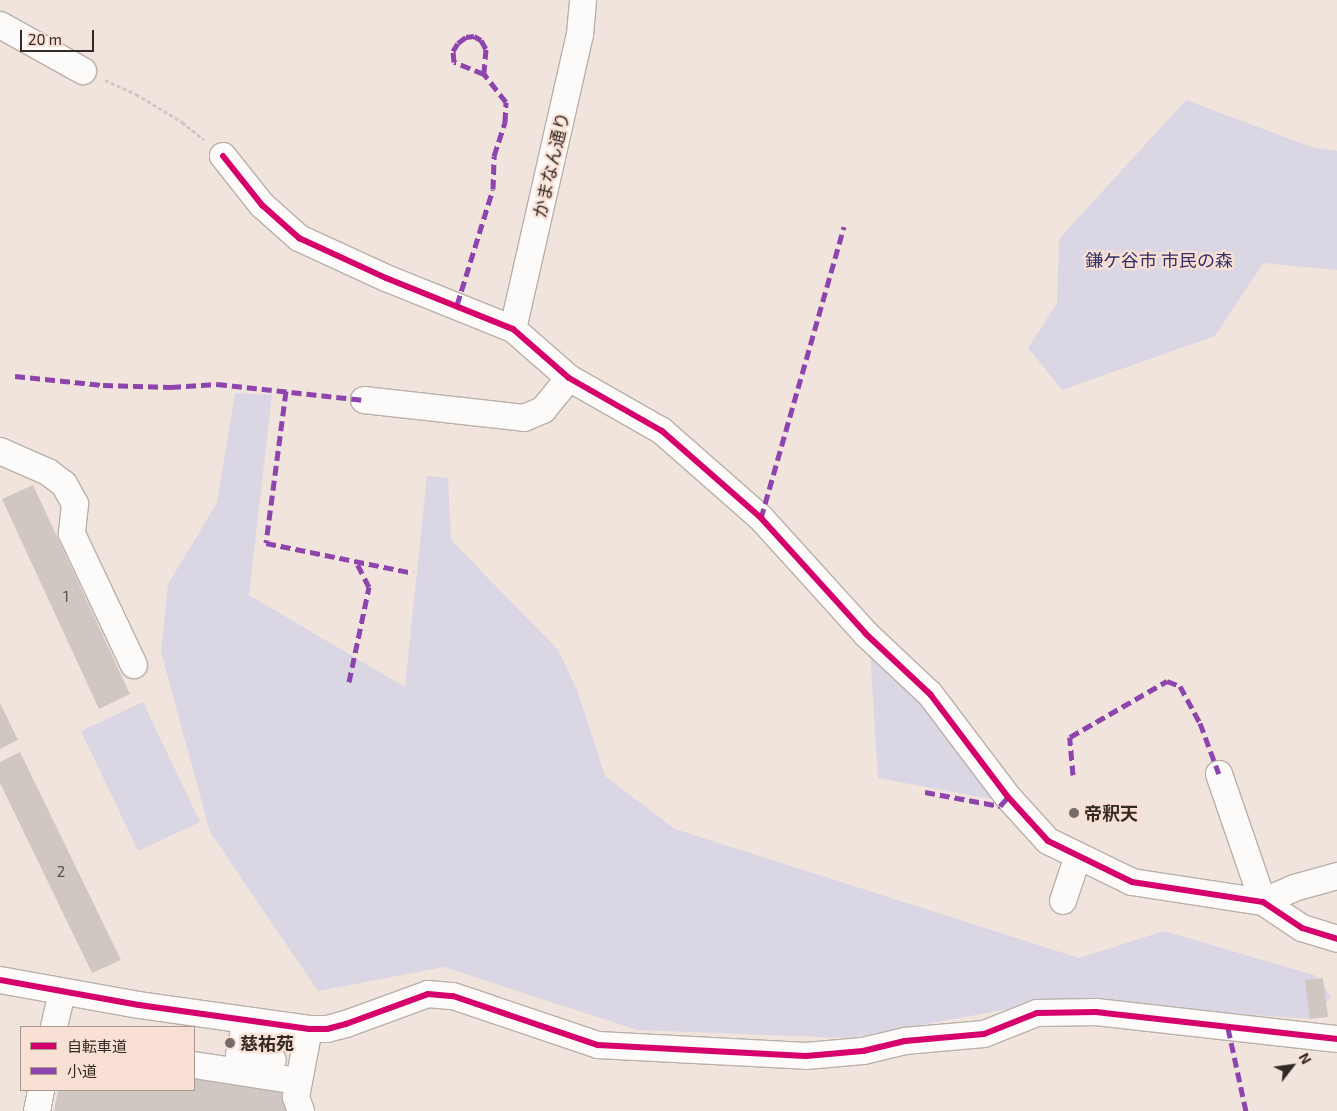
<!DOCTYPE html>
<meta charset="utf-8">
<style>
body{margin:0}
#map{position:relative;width:1337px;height:1111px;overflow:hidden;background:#f1e4dd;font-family:"Exo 2","Noto Sans JP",sans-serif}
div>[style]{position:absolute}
.green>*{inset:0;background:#dad6e3}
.building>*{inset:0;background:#d1c7c2}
.path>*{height:3px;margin-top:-1.5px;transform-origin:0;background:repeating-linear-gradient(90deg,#ccc8c6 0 4px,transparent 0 6.5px)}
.roads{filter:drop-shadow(1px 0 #b9b0aa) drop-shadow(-1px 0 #b9b0aa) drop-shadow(0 1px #b9b0aa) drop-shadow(0 -1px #b9b0aa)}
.minor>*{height:26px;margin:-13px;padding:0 13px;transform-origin:13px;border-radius:13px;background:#fdfbfa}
.quiet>*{height:5px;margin-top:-2.5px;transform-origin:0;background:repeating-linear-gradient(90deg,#8e44ad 0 10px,transparent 0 15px)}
.cycleway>*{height:6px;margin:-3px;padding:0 3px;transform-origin:3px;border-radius:3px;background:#d6006c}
.dots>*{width:14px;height:14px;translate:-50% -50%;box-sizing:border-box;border:2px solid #f9e0d5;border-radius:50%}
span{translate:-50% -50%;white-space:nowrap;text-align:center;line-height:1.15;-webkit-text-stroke:4.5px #f9e0d5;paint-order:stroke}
.number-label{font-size:15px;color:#5a514d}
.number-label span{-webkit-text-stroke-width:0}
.street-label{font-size:18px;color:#332a26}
.park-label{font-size:18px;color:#312e68}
.poi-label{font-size:18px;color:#332a26;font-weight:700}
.left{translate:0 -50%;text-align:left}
.legend{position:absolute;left:20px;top:1026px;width:175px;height:65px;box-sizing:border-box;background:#f9e0d5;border:1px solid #aa978f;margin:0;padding:6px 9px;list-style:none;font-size:15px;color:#332a26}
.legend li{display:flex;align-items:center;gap:10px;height:25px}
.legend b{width:25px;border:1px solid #aa978f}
.north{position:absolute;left:1267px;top:1041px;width:50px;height:50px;-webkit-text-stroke:4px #f9e0d5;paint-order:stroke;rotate:60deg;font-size:14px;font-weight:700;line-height:20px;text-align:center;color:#332a26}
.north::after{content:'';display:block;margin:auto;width:18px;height:22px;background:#332a26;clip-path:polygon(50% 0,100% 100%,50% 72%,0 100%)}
.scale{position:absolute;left:20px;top:30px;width:74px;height:22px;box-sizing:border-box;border:2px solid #332a26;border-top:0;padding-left:6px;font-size:15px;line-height:18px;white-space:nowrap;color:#332a26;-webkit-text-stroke:4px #f9e0d5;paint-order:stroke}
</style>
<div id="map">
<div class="green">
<div style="clip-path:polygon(1186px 100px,1314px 148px,1337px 151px,1337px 270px,1263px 263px,1215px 336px,1062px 390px,1028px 348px,1057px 303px,1059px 239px)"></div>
<div style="clip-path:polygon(235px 393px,272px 395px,249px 595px,405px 687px,427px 476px,448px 478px,451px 540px,558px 650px,577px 690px,605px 776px,675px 829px,1079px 958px,1164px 931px,1314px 975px,1331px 997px,1312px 1019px,1110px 1005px,1025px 1006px,849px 1038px,637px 1030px,444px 967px,318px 991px,210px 832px,161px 652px,168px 584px,217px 503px)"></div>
<div style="clip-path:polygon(870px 649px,929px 700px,998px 790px,991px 799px,878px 778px)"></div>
<div style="clip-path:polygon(143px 702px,200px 822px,138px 851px,81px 731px)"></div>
</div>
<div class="building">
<div style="clip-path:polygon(33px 485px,130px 694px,99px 709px,2px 499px)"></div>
<div style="clip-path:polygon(0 703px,18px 740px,0 749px)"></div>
<div style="clip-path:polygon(20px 752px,121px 960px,92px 973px,0 783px,0 762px)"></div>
<div style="clip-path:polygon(1323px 978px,1328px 1017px,1310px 1019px,1305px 980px)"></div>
<div style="clip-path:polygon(194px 1073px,289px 1090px,285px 1111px,54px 1111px,58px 1090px,194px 1090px)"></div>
</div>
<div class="path">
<div style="left:105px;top:80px;width:34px;rotate:24deg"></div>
<div style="left:136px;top:94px;width:54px;rotate:31.3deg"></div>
<div style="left:182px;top:122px;width:28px;rotate:39deg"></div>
</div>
<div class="roads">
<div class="minor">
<div style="left:0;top:25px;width:95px;rotate:29deg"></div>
<div style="left:223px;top:156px;width:63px;rotate:51.5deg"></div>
<div style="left:262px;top:205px;width:50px;rotate:41.7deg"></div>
<div style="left:299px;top:238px;width:96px;rotate:24.7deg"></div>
<div style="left:386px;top:278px;width:137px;rotate:21.9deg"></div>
<div style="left:513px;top:329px;width:74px;rotate:41.2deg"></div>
<div style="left:569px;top:378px;width:107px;rotate:29.7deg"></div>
<div style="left:662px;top:431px;width:132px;rotate:41.3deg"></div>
<div style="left:761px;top:518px;width:156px;rotate:47.8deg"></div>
<div style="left:866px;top:634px;width:88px;rotate:43.2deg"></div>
<div style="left:930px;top:694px;width:129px;rotate:52.9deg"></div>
<div style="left:1008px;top:797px;width:59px;rotate:47.7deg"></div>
<div style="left:1048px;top:841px;width:93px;rotate:26deg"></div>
<div style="left:1132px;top:882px;width:133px;rotate:8.7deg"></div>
<div style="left:1263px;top:902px;width:47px;rotate:33.7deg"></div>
<div style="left:1302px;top:928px;width:37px;rotate:17deg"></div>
<div style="left:513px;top:329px;width:302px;rotate:-77.2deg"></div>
<div style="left:580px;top:35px;width:35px;rotate:-85deg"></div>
<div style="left:364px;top:400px;width:161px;rotate:6.4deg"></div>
<div style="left:524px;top:418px;width:21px;rotate:-23deg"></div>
<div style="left:543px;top:410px;width:41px;rotate:-50.9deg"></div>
<div style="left:0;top:451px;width:52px;rotate:23.6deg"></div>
<div style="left:48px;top:472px;width:20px;rotate:37deg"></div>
<div style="left:64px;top:484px;width:23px;rotate:61deg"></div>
<div style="left:75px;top:504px;width:30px;rotate:96deg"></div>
<div style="left:72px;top:534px;width:145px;rotate:64.7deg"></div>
<div style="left:1219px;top:774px;width:135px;rotate:71deg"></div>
<div style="left:1063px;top:901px;width:47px;rotate:-71.6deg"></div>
<div style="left:1263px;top:902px;width:34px;rotate:-24deg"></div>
<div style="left:1294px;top:888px;width:45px;rotate:-15.6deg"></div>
<div style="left:0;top:980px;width:141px;rotate:10.2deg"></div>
<div style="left:139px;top:1005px;width:172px;rotate:8deg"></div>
<div style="left:309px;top:1029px;width:18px"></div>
<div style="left:327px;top:1029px;width:20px;rotate:-15deg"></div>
<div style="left:346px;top:1024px;width:87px;rotate:-20.1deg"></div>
<div style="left:428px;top:994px;width:25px;rotate:5deg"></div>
<div style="left:453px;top:996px;width:153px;rotate:18.7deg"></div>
<div style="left:598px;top:1045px;width:208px;rotate:3deg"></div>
<div style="left:806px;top:1056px;width:57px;rotate:-5deg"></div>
<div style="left:863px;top:1051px;width:43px;rotate:-13.4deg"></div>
<div style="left:905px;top:1041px;width:79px;rotate:-5.1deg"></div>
<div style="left:984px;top:1034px;width:57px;rotate:-21.6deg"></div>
<div style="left:1037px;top:1013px;width:59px;rotate:-1deg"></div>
<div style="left:1096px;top:1012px;width:243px;rotate:6.4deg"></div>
<div style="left:246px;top:1020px;width:36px;rotate:101deg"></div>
<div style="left:239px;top:1055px;width:34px;rotate:8deg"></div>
<div style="left:54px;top:1027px;width:36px;rotate:-77deg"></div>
<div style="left:194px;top:1065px;width:106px;rotate:8.7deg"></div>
<div style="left:37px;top:1111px;width:21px;rotate:-79deg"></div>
<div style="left:301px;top:1111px;width:15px;rotate:-110deg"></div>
<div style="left:296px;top:1097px;width:69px;rotate:-79.2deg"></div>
</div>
</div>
<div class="quiet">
<div style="left:457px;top:305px;width:121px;rotate:-72.8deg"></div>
<div style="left:493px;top:189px;width:33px;rotate:-88deg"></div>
<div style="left:494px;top:156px;width:36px;rotate:-72deg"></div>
<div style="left:505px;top:122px;width:20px;rotate:-87deg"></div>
<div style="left:506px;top:102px;width:36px;rotate:-128deg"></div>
<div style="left:484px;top:74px;width:32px;rotate:-158deg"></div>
<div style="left:454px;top:62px;width:11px;rotate:-95deg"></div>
<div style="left:453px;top:51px;width:9px;rotate:-58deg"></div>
<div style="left:458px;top:43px;width:10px;rotate:-37deg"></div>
<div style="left:466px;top:37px;width:8px;rotate:-7deg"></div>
<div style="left:474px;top:36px;width:8px;rotate:30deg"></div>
<div style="left:481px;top:40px;width:10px;rotate:61deg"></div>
<div style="left:486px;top:49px;width:25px;rotate:95deg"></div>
<div style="left:15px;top:376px;width:88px;rotate:5.8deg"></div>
<div style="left:103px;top:385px;width:68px;rotate:1.7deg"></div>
<div style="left:171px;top:387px;width:46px;rotate:-3.7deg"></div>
<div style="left:217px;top:384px;width:148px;rotate:6.2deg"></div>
<div style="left:286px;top:391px;width:153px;rotate:97.5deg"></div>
<div style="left:266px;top:543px;width:150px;rotate:11.5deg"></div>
<div style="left:761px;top:518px;width:303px;rotate:-74.1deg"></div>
<div style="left:349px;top:682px;width:97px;rotate:-78.1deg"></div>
<div style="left:369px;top:587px;width:27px;rotate:-117deg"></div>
<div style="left:1073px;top:775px;width:38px;rotate:-95deg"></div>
<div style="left:1070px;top:737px;width:112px;rotate:-30deg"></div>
<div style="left:1167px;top:681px;width:14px;rotate:21deg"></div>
<div style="left:1180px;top:686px;width:42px;rotate:61.6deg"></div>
<div style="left:1200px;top:723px;width:54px;rotate:69.6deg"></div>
<div style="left:925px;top:792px;width:76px;rotate:10.6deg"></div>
<div style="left:1000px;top:806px;width:12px;rotate:-48deg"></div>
<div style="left:1228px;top:1028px;width:85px;rotate:77.8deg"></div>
</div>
<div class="cycleway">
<div style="left:223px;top:156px;width:63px;rotate:51.5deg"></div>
<div style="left:262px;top:205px;width:50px;rotate:41.7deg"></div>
<div style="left:299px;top:238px;width:96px;rotate:24.7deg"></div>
<div style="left:386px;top:278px;width:137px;rotate:21.9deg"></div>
<div style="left:513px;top:329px;width:74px;rotate:41.2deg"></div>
<div style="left:569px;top:378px;width:107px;rotate:29.7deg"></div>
<div style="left:662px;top:431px;width:132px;rotate:41.3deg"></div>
<div style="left:761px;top:518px;width:156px;rotate:47.8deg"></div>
<div style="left:866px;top:634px;width:88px;rotate:43.2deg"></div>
<div style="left:930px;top:694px;width:129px;rotate:52.9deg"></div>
<div style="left:1008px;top:797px;width:59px;rotate:47.7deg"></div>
<div style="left:1048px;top:841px;width:93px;rotate:26deg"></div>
<div style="left:1132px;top:882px;width:133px;rotate:8.7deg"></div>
<div style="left:1263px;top:902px;width:47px;rotate:33.7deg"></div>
<div style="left:1302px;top:928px;width:37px;rotate:17deg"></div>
<div style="left:0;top:980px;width:141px;rotate:10.2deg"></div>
<div style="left:139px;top:1005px;width:172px;rotate:8deg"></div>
<div style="left:309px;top:1029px;width:18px"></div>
<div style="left:327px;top:1029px;width:20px;rotate:-15deg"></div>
<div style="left:346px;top:1024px;width:87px;rotate:-20.1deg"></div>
<div style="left:428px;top:994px;width:25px;rotate:5deg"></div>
<div style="left:453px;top:996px;width:153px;rotate:18.7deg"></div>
<div style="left:598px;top:1045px;width:208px;rotate:3deg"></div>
<div style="left:806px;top:1056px;width:57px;rotate:-5deg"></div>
<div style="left:863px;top:1051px;width:43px;rotate:-13.4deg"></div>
<div style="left:905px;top:1041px;width:79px;rotate:-5.1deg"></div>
<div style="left:984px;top:1034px;width:57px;rotate:-21.6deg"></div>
<div style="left:1037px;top:1013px;width:59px;rotate:-1deg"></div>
<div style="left:1096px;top:1012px;width:243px;rotate:6.4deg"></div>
</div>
<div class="dots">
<div style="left:1074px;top:813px;background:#766b66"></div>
<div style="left:230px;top:1043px;background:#766b66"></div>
</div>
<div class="number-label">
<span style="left:66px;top:597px">1</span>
<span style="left:61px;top:872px">2</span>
</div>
<div class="street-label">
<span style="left:551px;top:165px;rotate:-77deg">かまなん通り</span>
</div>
<div class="park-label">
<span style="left:1159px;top:260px">鎌ケ谷市 市民の森</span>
</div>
<div class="poi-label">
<span class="left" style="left:1084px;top:813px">帝釈天</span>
<span class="left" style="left:240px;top:1043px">慈祐苑</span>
</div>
<ul class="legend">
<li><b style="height:6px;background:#d6006c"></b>自転車道</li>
<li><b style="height:6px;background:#8e44ad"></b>小道</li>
</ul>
<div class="north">N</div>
<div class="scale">20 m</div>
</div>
